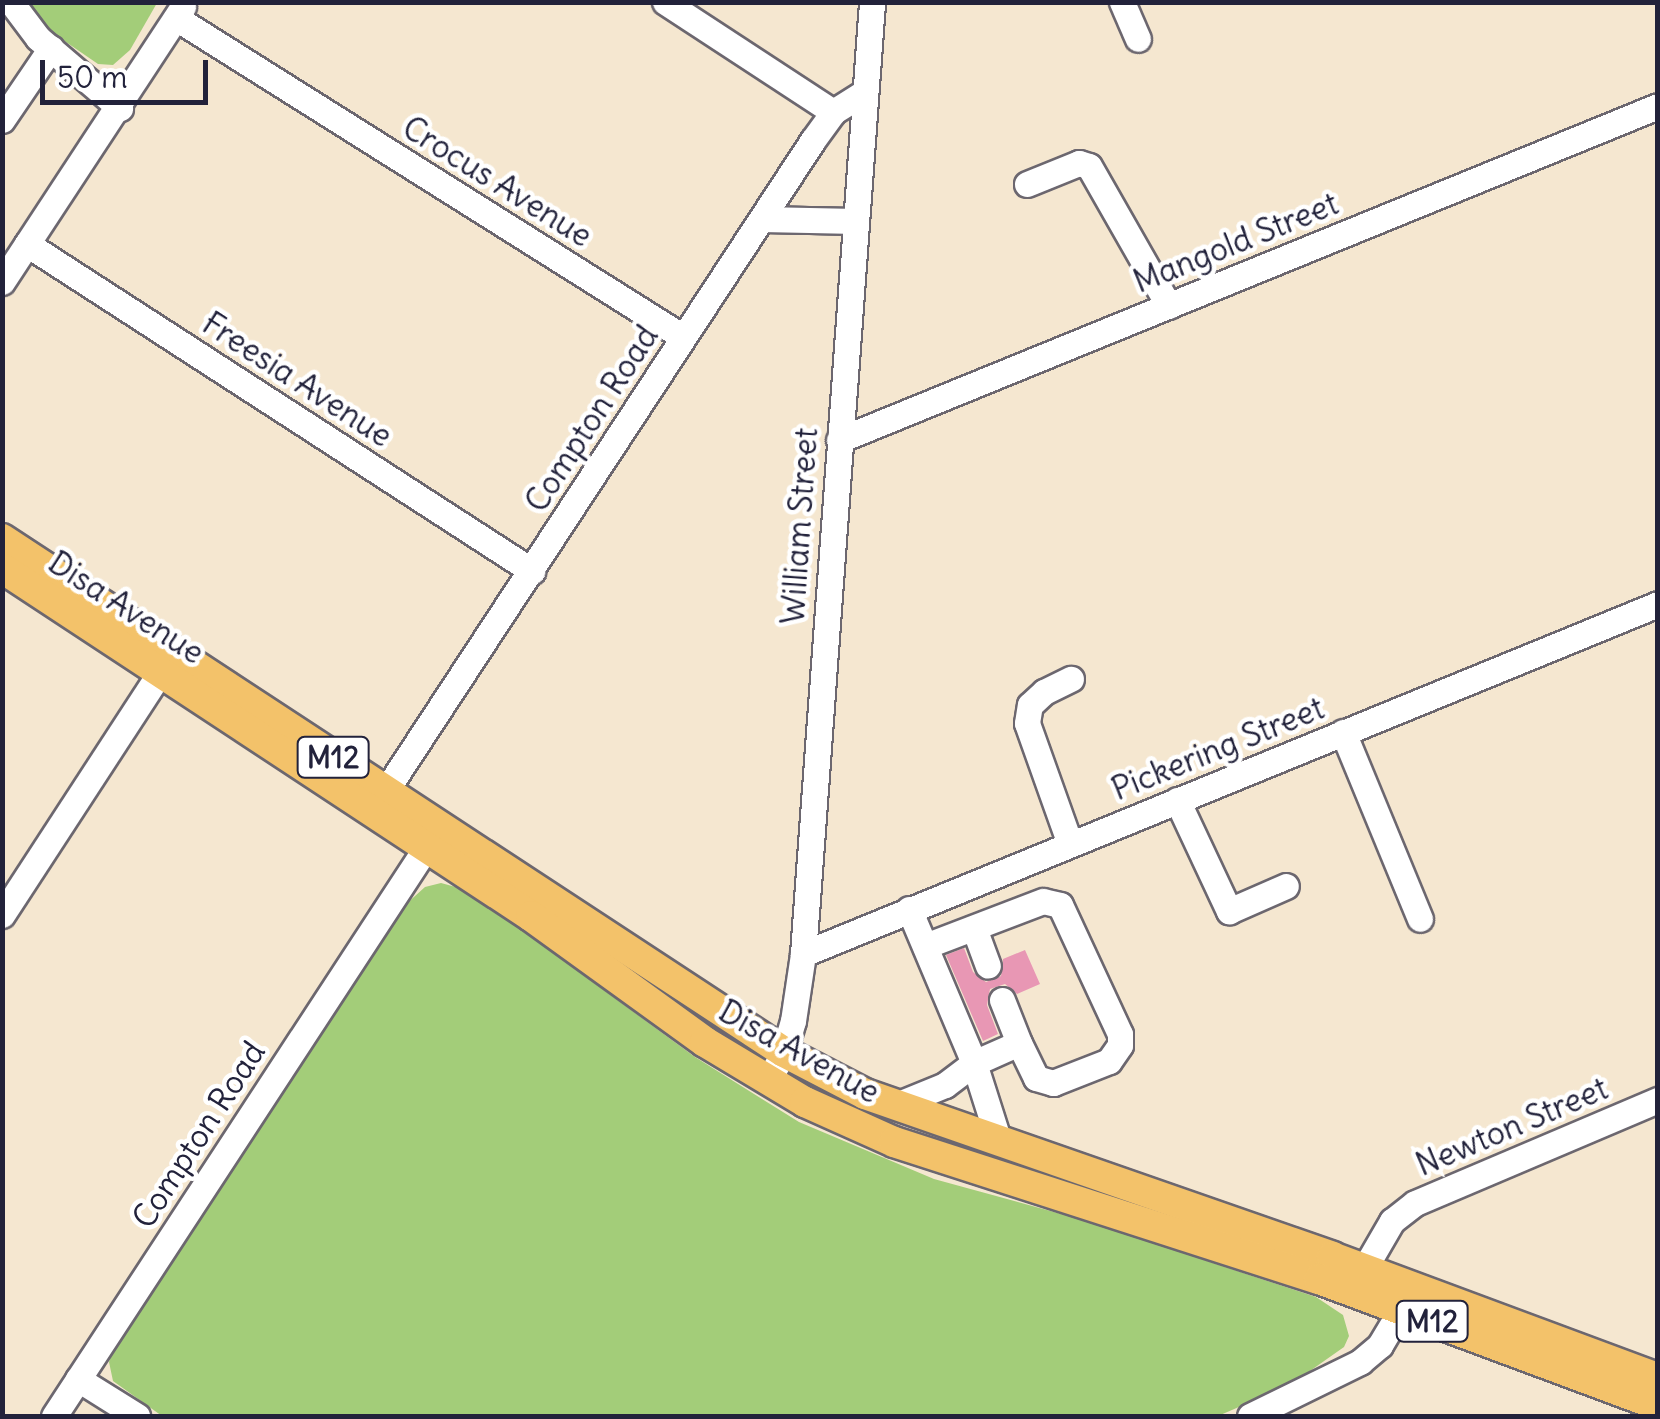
<!DOCTYPE html>
<style>
body{margin:0}
#map{position:relative;width:1660px;height:1419px;overflow:hidden;background:#f5e7d0;font-family:Delius,sans-serif}
div>[style]{position:absolute}
.green>*{inset:0;background:#a3cd79}
.building>*{inset:0;background:#e897b4}
.roads{filter:drop-shadow(2px 0 #6c676f) drop-shadow(-2px 0 #6c676f) drop-shadow(0 2px #6c676f) drop-shadow(0 -2px #6c676f)}
.minor>*{height:25px;margin:-12.5px;padding:0 12.5px;transform-origin:12.5px;border-radius:12.5px;background:#fff}
.major>*{height:30px;margin:-15px;padding:0 15px;transform-origin:15px;border-radius:15px;background:#f3c26a}
span{translate:-50% -50%;white-space:nowrap;text-align:center;line-height:1.15;-webkit-text-stroke:9px #fff;paint-order:stroke}
.shield-label span{padding:2px 8px;background:#fff;border:2px solid;border-radius:8px;-webkit-text-stroke-width:0}
.shield-label{font-size:30px;color:#22223b;font-weight:700}
.street-label{font-size:32px;color:#22223b}
.frame{position:absolute;inset:0;border:5px solid #22223b;pointer-events:none}
.scale{position:absolute;left:40px;top:60px;width:168px;height:45px;box-sizing:border-box;border:5px solid #22223b;border-top:0;padding-left:12px;font-size:30px;line-height:35px;white-space:nowrap;color:#22223b;-webkit-text-stroke:8px #fff;paint-order:stroke}
</style>
<div id="map">
<div class="green">
<div style="clip-path:polygon(30px 3px,157px 3px,130px 50px,113px 65px,98px 64px,47px 29px)"></div>
<div style="clip-path:polygon(441px 883px,463px 889px,492px 908px,695px 1057px,799px 1122px,934px 1179px,1083px 1220px,1316px 1297px,1343px 1315px,1349px 1336px,1344px 1347px,1290px 1385px,1218px 1416px,162px 1416px,113px 1381px,109px 1362px,112px 1352px,404px 906px,425px 887px)"></div>
</div>
<div class="building">
<div style="clip-path:polygon(964px 948px,973px 972px,986px 982px,1001px 976px,1003px 959px,1025px 950px,1040px 984px,1017px 994px,1005px 984px,990px 989px,987px 1005px,998px 1034px,983px 1041px,946px 955px)"></div>
</div>
<div class="roads">
<div class="minor">
<div style="left:11px;top:2px;width:45px;rotate:53.1deg"></div>
<div style="left:38px;top:38px;width:108px;rotate:40.5deg"></div>
<div style="left:665px;top:2px;width:201px;rotate:33.2deg"></div>
<div style="left:1122px;top:2px;width:40px;rotate:66.6deg"></div>
<div style="left:176px;top:18px;width:599px;rotate:32.18deg"></div>
<div style="left:2px;top:120px;width:87px;rotate:-55.8deg"></div>
<div style="left:1027px;top:184px;width:56px;rotate:-22deg"></div>
<div style="left:1079px;top:163px;width:10px;rotate:17deg"></div>
<div style="left:1089px;top:166px;width:161px;rotate:60.3deg"></div>
<div style="left:762px;top:219px;width:94px;rotate:1.2deg"></div>
<div style="left:27px;top:244px;width:602px;rotate:32.92deg"></div>
<div style="left:2px;top:282px;width:330px;rotate:-56.7deg"></div>
<div style="left:839px;top:440px;width:884px;rotate:-22.19deg"></div>
<div style="left:1343px;top:732px;width:202px;rotate:67.6deg"></div>
<div style="left:1177px;top:800px;width:123px;rotate:64.9deg"></div>
<div style="left:1229px;top:911px;width:62px;rotate:-23.7deg"></div>
<div style="left:377px;top:804px;width:794px;rotate:-56.71deg"></div>
<div style="left:813px;top:140px;width:34px;rotate:-54deg"></div>
<div style="left:833px;top:112px;width:36px;rotate:-32deg"></div>
<div style="left:1070px;top:844px;width:128px;rotate:-109.6deg"></div>
<div style="left:1027px;top:723px;width:18px;rotate:-81deg"></div>
<div style="left:1030px;top:705px;width:19px;rotate:-43deg"></div>
<div style="left:1044px;top:692px;width:30px;rotate:-26deg"></div>
<div style="left:909px;top:909px;width:167px;rotate:67.1deg"></div>
<div style="left:974px;top:1063px;width:83px;rotate:72.4deg"></div>
<div style="left:2px;top:915px;width:306px;rotate:-56.9deg"></div>
<div style="left:974px;top:928px;width:40px;rotate:69.8deg"></div>
<div style="left:803px;top:954px;width:924px;rotate:-22.26deg"></div>
<div style="left:1002px;top:1000px;width:46px;rotate:68.4deg"></div>
<div style="left:768px;top:1080px;width:32px;rotate:-60deg"></div>
<div style="left:784px;top:1052px;width:32px;rotate:-74deg"></div>
<div style="left:793px;top:1021px;width:68px;rotate:-81.5deg"></div>
<div style="left:803px;top:954px;width:954px;rotate:-85.85deg"></div>
<div style="left:896px;top:1105px;width:53px;rotate:-22.2deg"></div>
<div style="left:945px;top:1085px;width:36px;rotate:-37deg"></div>
<div style="left:974px;top:1063px;width:49px;rotate:-24deg"></div>
<div style="left:1019px;top:1043px;width:39px;rotate:64deg"></div>
<div style="left:1036px;top:1078px;width:18px;rotate:16deg"></div>
<div style="left:1053px;top:1083px;width:60px;rotate:-21.4deg"></div>
<div style="left:1109px;top:1061px;width:19px;rotate:-55deg"></div>
<div style="left:1120px;top:1045px;width:11px;rotate:-90deg"></div>
<div style="left:1120px;top:1034px;width:142px;rotate:-114.9deg"></div>
<div style="left:1060px;top:905px;width:17px;rotate:-167deg"></div>
<div style="left:1043px;top:901px;width:126px;rotate:159.1deg"></div>
<div style="left:1356px;top:1283px;width:72px;rotate:-59.9deg"></div>
<div style="left:1392px;top:1221px;width:29px;rotate:-38deg"></div>
<div style="left:1415px;top:1203px;width:264px;rotate:-23deg"></div>
<div style="left:78px;top:1379px;width:70px;rotate:32.1deg"></div>
<div style="left:54px;top:1416px;width:699px;rotate:-56.79deg"></div>
<div style="left:1250px;top:1416px;width:123px;rotate:-26.1deg"></div>
<div style="left:1360px;top:1362px;width:26px;rotate:-40deg"></div>
<div style="left:1380px;top:1345px;width:61px;rotate:-59.2deg"></div>
</div>
<div class="major">
<div style="left:2px;top:539px;width:935px;rotate:33.27deg"></div>
<div style="left:784px;top:1052px;width:91px;rotate:27.4deg"></div>
<div style="left:865px;top:1094px;width:495px;rotate:19.2deg"></div>
<div style="left:1332px;top:1257px;width:348px;rotate:20.4deg"></div>
<div style="left:2px;top:568px;width:633px;rotate:33.34deg"></div>
<div style="left:531px;top:916px;width:215px;rotate:35.9deg"></div>
<div style="left:705px;top:1042px;width:117px;rotate:31deg"></div>
<div style="left:805px;top:1102px;width:98px;rotate:24.2deg"></div>
<div style="left:894px;top:1142px;width:447px;rotate:17.9deg"></div>
<div style="left:1319px;top:1279px;width:362px;rotate:20.4deg"></div>
</div>
</div>
<div class="shield-label">
<span style="left:333px;top:757px">M12</span>
<span style="left:1432px;top:1321px">M12</span>
</div>
<div class="street-label">
<span style="left:497px;top:182px;rotate:32deg">Crocus Avenue</span>
<span style="left:1236px;top:243px;rotate:-22deg">Mangold Street</span>
<span style="left:297px;top:380px;rotate:33deg">Freesia Avenue</span>
<span style="left:592px;top:419px;rotate:-57deg">Compton Road</span>
<span style="left:800px;top:526px;rotate:-86deg">William Street</span>
<span style="left:126px;top:608px;rotate:33deg">Disa Avenue</span>
<span style="left:1218px;top:749px;rotate:-22deg">Pickering Street</span>
<span style="left:799px;top:1052px;rotate:29deg">Disa Avenue</span>
<span style="left:1512px;top:1127px;rotate:-23deg">Newton Street</span>
<span style="left:199px;top:1135px;rotate:-57deg">Compton Road</span>
</div>
<div class="frame"></div>
<div class="scale">50 m</div>
</div>
